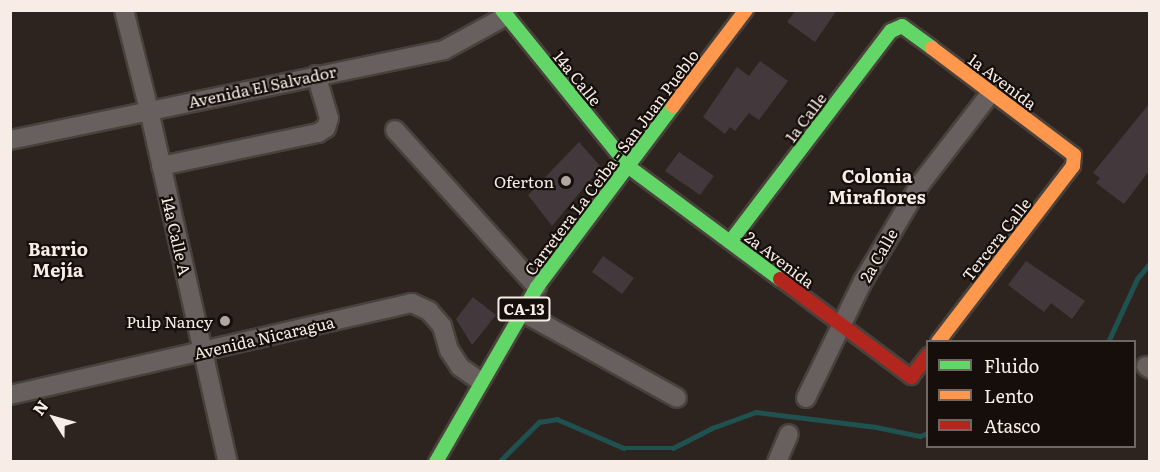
<!DOCTYPE html>
<meta charset="utf-8">
<style>
body{margin:0}
#map{position:relative;width:1160px;height:472px;overflow:hidden;background:#2d241f;font-family:Literata,serif}
div>[style]{position:absolute}
.stream>*{height:4.5px;margin:-2.25px;padding:0 2.25px;transform-origin:2.25px;border-radius:2.25px;background:#1f5150}
.building>*{inset:0;background:#43393d}
.roads{filter:drop-shadow(2px 0 #49413c) drop-shadow(-2px 0 #49413c) drop-shadow(0 2px #49413c) drop-shadow(0 -2px #49413c)}
.street>*{height:18px;margin:-9px;padding:0 9px;transform-origin:9px;border-radius:9px;background:#67605e}
.fast>*{height:14px;margin:-7px;padding:0 7px;transform-origin:7px;border-radius:7px;background:#63d668}
.slow>*{height:14px;margin:-7px;padding:0 7px;transform-origin:7px;border-radius:7px;background:#ff974d}
.jam>*{height:14px;margin:-7px;padding:0 7px;transform-origin:7px;border-radius:7px;background:#b3261e}
.dots>*{width:16px;height:16px;translate:-50% -50%;box-sizing:border-box;border:3px solid #150e0a;border-radius:50%}
span{translate:-50% -50%;white-space:nowrap;text-align:center;line-height:1.15;-webkit-text-stroke:4.5px #150e0a;paint-order:stroke}
.shield-label span{padding:2px 4px;background:#150e0a;border:2px solid;border-radius:4px;-webkit-text-stroke-width:0}
.shield-label{font-size:15px;color:#f8ede6;font-weight:700}
.street-label{font-size:16px;color:#f8ede6}
.poi-label{font-size:16px;color:#f8ede6}
.right{translate:-100% -50%;text-align:right}
.neighbourhood-label{font-size:18px;color:#f8ede6;font-weight:700}
.frame{position:absolute;inset:0;border:12px solid #f8ede6;pointer-events:none}
.legend{position:absolute;left:926px;top:340px;width:210px;height:108px;box-sizing:border-box;background:#150e0a;border:2px solid #706762;margin:0;padding:8px 10px;list-style:none;font-size:18px;color:#f8ede6}
.legend li{display:flex;align-items:center;gap:12px;height:30px}
.legend b{width:30px;border:2px solid #706762}
.north{position:absolute;left:24px;top:388px;width:60px;height:60px;-webkit-text-stroke:4px #150e0a;paint-order:stroke;rotate:307deg;font-size:16px;font-weight:700;line-height:24px;text-align:center;color:#f8ede6}
.north::after{content:'';display:block;margin:auto;width:21px;height:27px;background:#f8ede6;clip-path:polygon(50% 0,100% 100%,50% 72%,0 100%)}
</style>
<div id="map">
<div class="stream">
<div style="left:1108px;top:342px;width:69px;rotate:-65.3deg"></div>
<div style="left:1137px;top:279px;width:21px;rotate:-51deg"></div>
<div style="left:499px;top:462px;width:57px;rotate:-45deg"></div>
<div style="left:539px;top:422px;width:18px;rotate:-9deg"></div>
<div style="left:557px;top:419px;width:73px;rotate:23.4deg"></div>
<div style="left:624px;top:448px;width:49px"></div>
<div style="left:673px;top:448px;width:44px;rotate:-27.1deg"></div>
<div style="left:712px;top:428px;width:47px;rotate:-20deg"></div>
<div style="left:756px;top:412px;width:121px;rotate:7.1deg"></div>
<div style="left:876px;top:427px;width:45px;rotate:11.6deg"></div>
<div style="left:920px;top:436px;width:9px;rotate:-21deg"></div>
</div>
<div class="building">
<div style="clip-path:polygon(796px 10px,837px 10px,815px 42px,787px 22px)"></div>
<div style="clip-path:polygon(760px 61px,788px 81px,759px 120px,749px 113px,735px 131px,730px 127px,725px 134px,703px 117px,737px 67px,749px 76px)"></div>
<div style="clip-path:polygon(1149px 104px,1149px 171px,1124px 204px,1096px 183px,1100px 178px,1093px 173px)"></div>
<div style="clip-path:polygon(579px 142px,601px 167px,552px 226px,528px 195px)"></div>
<div style="clip-path:polygon(679px 152px,714px 176px,700px 195px,665px 171px)"></div>
<div style="clip-path:polygon(603px 256px,634px 278px,622px 294px,592px 272px)"></div>
<div style="clip-path:polygon(1026px 261px,1085px 301px,1072px 319px,1051px 303px,1044px 312px,1008px 285px)"></div>
<div style="clip-path:polygon(473px 297px,496px 315px,472px 345px,456px 319px)"></div>
</div>
<div class="roads">
<div class="street">
<div style="left:124px;top:10px;width:103px;rotate:76deg"></div>
<div style="left:149px;top:110px;width:361px;rotate:77.4deg"></div>
<div style="left:395px;top:130px;width:212px;rotate:47.9deg"></div>
<div style="left:10px;top:140px;width:443px;rotate:-11.7deg"></div>
<div style="left:444px;top:50px;width:71px;rotate:-28.7deg"></div>
<div style="left:161px;top:166px;width:160px;rotate:-11.9deg"></div>
<div style="left:318px;top:133px;width:9px;rotate:-32deg"></div>
<div style="left:326px;top:128px;width:10px;rotate:-73deg"></div>
<div style="left:329px;top:118px;width:45px;rotate:-106.8deg"></div>
<div style="left:522px;top:312px;width:177px;rotate:29deg"></div>
<div style="left:1146px;top:366px;width:5px;rotate:37deg"></div>
<div style="left:10px;top:395px;width:412px;rotate:-12.9deg"></div>
<div style="left:412px;top:303px;width:19px;rotate:25deg"></div>
<div style="left:429px;top:311px;width:20px;rotate:49deg"></div>
<div style="left:442px;top:326px;width:25px;rotate:74deg"></div>
<div style="left:449px;top:350px;width:20px;rotate:57deg"></div>
<div style="left:460px;top:367px;width:24px;rotate:35deg"></div>
<div style="left:806px;top:398px;width:130px;rotate:-64deg"></div>
<div style="left:863px;top:281px;width:114px;rotate:-59.4deg"></div>
<div style="left:921px;top:183px;width:113px;rotate:-52.2deg"></div>
<div style="left:777px;top:462px;width:30px;rotate:-67deg"></div>
</div>
<div class="fast">
<div style="left:502px;top:10px;width:202px;rotate:51deg"></div>
<div style="left:629px;top:167px;width:188px;rotate:36.6deg"></div>
<div style="left:730px;top:242px;width:265px;rotate:-52.7deg"></div>
<div style="left:891px;top:31px;width:12px;rotate:-24deg"></div>
<div style="left:902px;top:26px;width:37px;rotate:36deg"></div>
<div style="left:436px;top:462px;width:202px;rotate:-60deg"></div>
<div style="left:537px;top:287px;width:226px;rotate:-53.1deg"></div>
</div>
<div class="slow">
<div style="left:932px;top:48px;width:178px;rotate:37deg"></div>
<div style="left:1074px;top:155px;width:11px;rotate:95deg"></div>
<div style="left:1073px;top:166px;width:222px;rotate:127.5deg"></div>
<div style="left:673px;top:106px;width:121px;rotate:-52.8deg"></div>
</div>
<div class="jam">
<div style="left:780px;top:279px;width:164px;rotate:36.8deg"></div>
<div style="left:911px;top:377px;width:28px;rotate:-52deg"></div>
</div>
</div>
<div class="dots">
<div style="left:566px;top:181px;background:#b1a7a0"></div>
<div style="left:225px;top:321px;background:#b1a7a0"></div>
</div>
<div class="shield-label">
<span style="left:524px;top:309px">CA-13</span>
</div>
<div class="street-label">
<span style="left:578px;top:78px;rotate:51deg">14a Calle</span>
<span style="left:1003px;top:81px;rotate:37deg">1a Avenida</span>
<span style="left:262px;top:86px;rotate:-12deg">Avenida El Salvador</span>
<span style="left:805px;top:117px;rotate:-53deg">1a Calle</span>
<span style="left:611px;top:162px;rotate:-53deg">Carretera La Ceiba - San Juan Pueblo</span>
<span style="left:177px;top:236px;rotate:77deg">14a Calle A</span>
<span style="left:996px;top:239px;rotate:-52deg">Tercera Calle</span>
<span style="left:878px;top:255px;rotate:-60deg">2a Calle</span>
<span style="left:780px;top:259px;rotate:37deg">2a Avenida</span>
<span style="left:264px;top:337px;rotate:-13deg">Avenida Nicaragua</span>
</div>
<div class="poi-label">
<span class="right" style="left:554px;top:181px">Oferton</span>
<span class="right" style="left:213px;top:321px">Pulp Nancy</span>
</div>
<div class="neighbourhood-label">
<span style="left:877px;top:187px">Colonia<br>Miraflores</span>
<span style="left:58px;top:260px">Barrio<br>Mejía</span>
</div>
<div class="frame"></div>
<ul class="legend">
<li><b style="height:8px;background:#63d668"></b>Fluido</li>
<li><b style="height:8px;background:#ff974d"></b>Lento</li>
<li><b style="height:8px;background:#b3261e"></b>Atasco</li>
</ul>
<div class="north">N</div>
</div>
